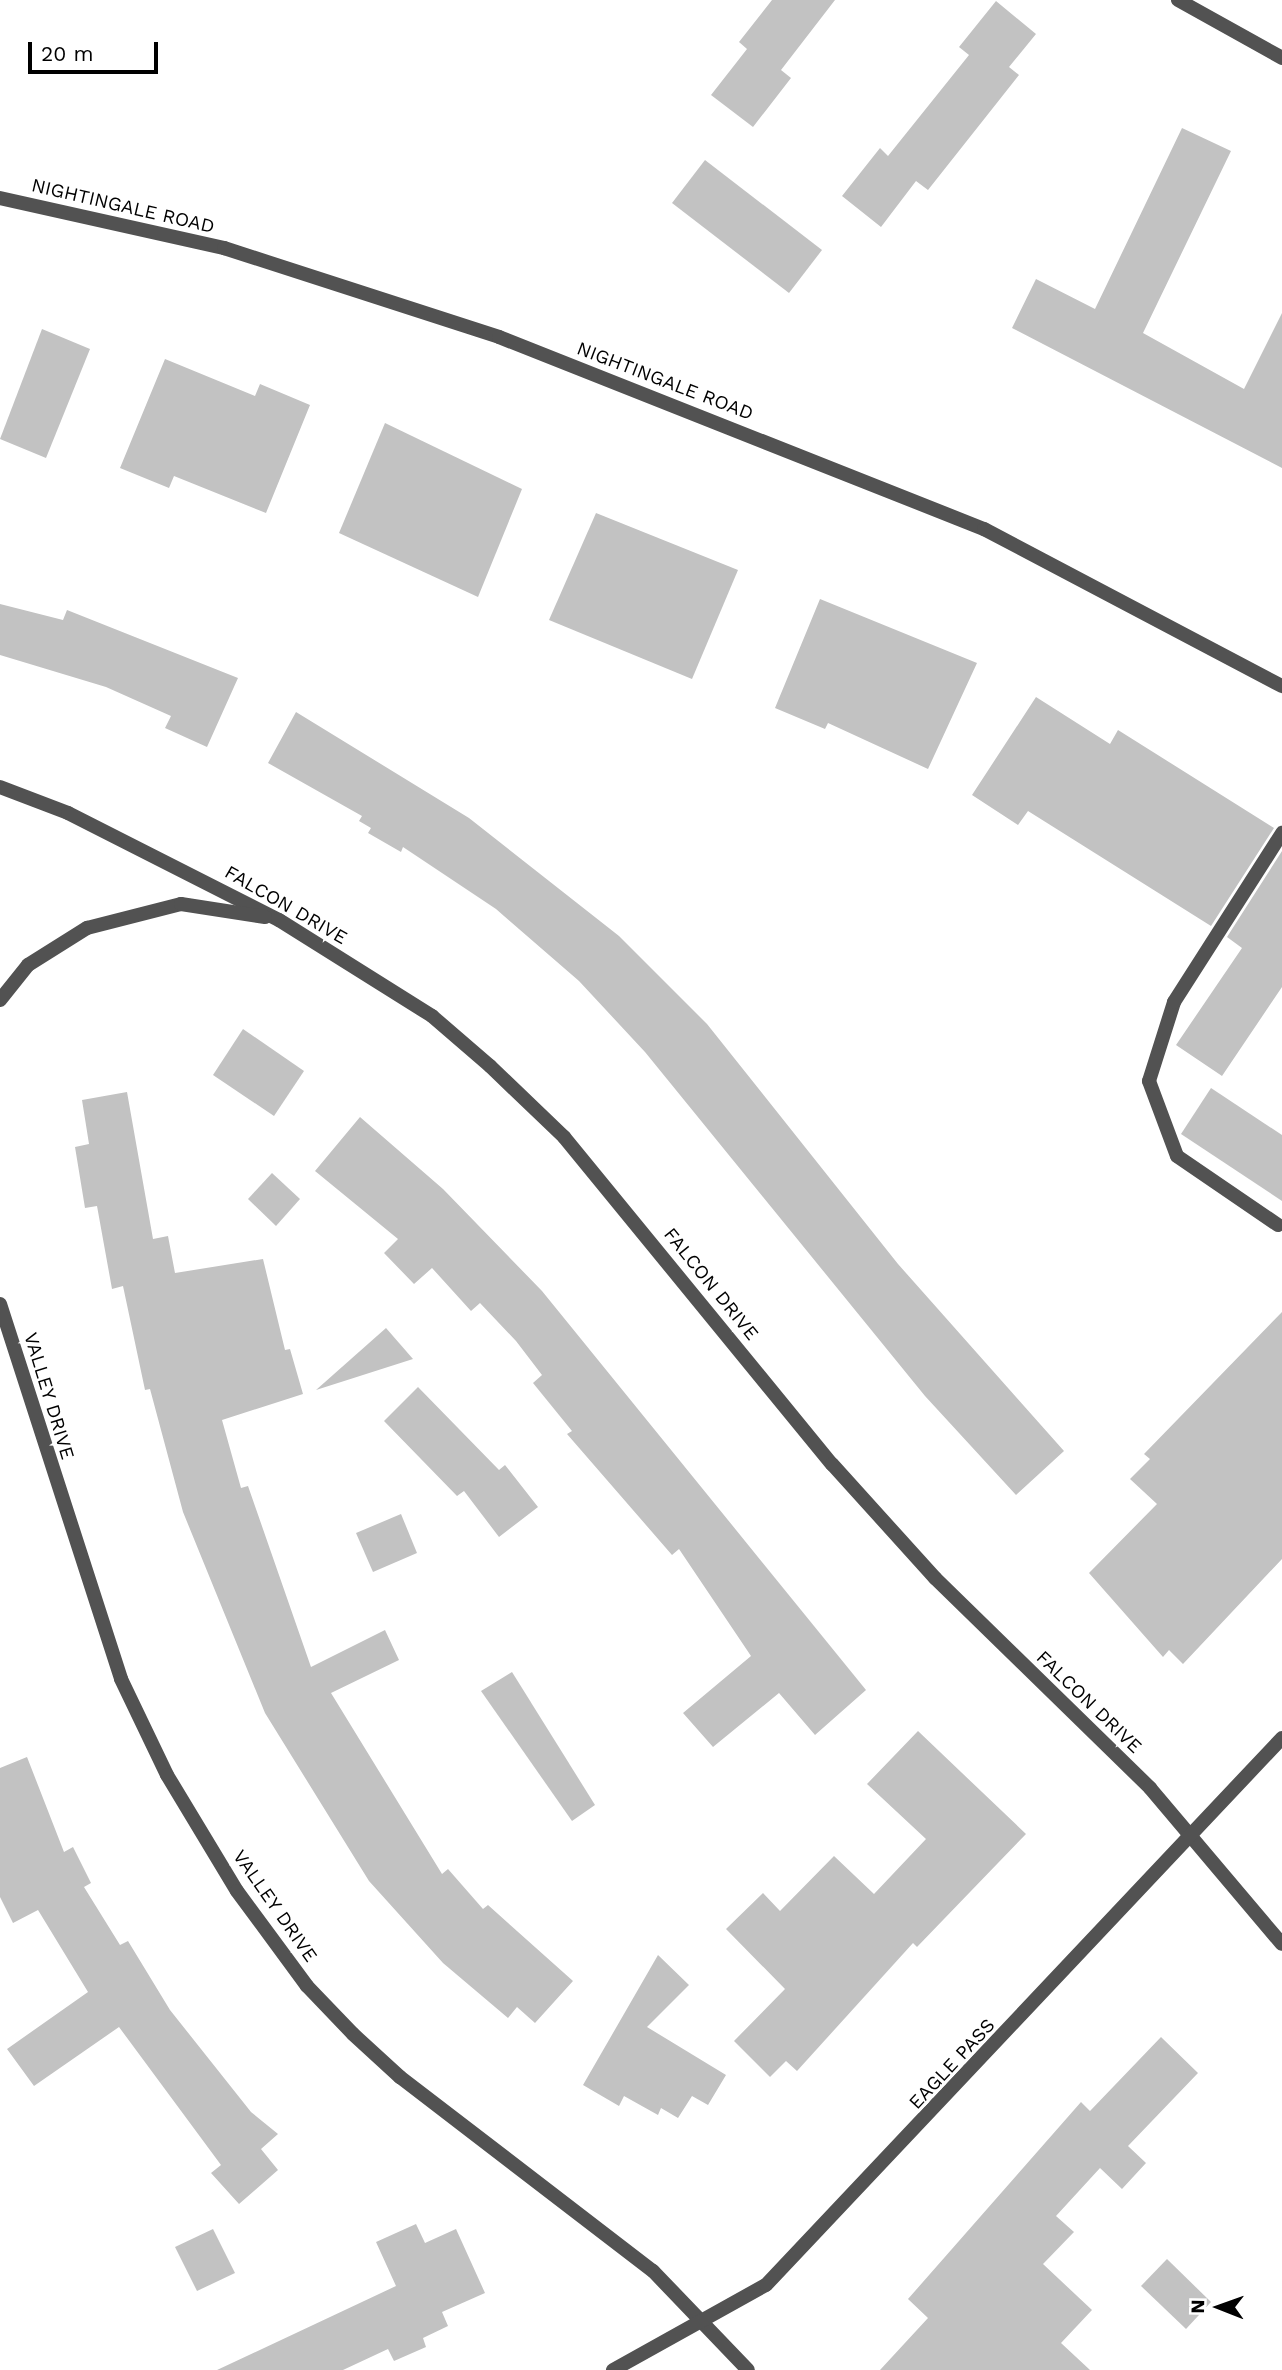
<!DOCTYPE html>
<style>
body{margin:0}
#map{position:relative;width:1282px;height:2370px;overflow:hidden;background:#fff;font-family:"Work Sans",sans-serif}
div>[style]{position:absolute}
.building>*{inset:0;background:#c2c2c2}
.service>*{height:14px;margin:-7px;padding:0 7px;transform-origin:7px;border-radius:7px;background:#525252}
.minor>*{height:14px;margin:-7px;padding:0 7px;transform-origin:7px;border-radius:7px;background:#525252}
span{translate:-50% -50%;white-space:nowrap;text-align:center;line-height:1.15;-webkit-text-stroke:6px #fff;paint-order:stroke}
.street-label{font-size:19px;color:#000}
.north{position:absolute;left:1184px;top:2272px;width:70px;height:70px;-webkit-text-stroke:5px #fff;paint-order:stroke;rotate:271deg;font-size:19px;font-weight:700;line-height:28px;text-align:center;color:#000}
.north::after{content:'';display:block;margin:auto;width:24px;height:32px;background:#000;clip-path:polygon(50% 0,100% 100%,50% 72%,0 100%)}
.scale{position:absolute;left:28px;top:42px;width:130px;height:32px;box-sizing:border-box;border:4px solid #000;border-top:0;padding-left:9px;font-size:21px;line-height:24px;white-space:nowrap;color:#000;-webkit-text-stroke:5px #fff;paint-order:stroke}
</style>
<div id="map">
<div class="building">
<div style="clip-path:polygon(772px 0,835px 0,781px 70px,791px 78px,753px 127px,711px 95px,747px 49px,739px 42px)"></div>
<div style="clip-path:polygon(996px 1px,1036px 34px,1009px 67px,1019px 75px,928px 190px,916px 181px,881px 227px,842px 196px,880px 148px,888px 156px,969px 55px,959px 47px)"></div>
<div style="clip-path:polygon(1182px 128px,1231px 151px,1143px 333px,1244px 389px,1282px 313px,1282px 468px,1012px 328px,1036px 279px,1095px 309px)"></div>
<div style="clip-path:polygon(705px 160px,822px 250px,789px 293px,672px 203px)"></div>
<div style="clip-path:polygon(42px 329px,90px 349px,46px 458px,0 439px)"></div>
<div style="clip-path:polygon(165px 359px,255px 396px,260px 384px,310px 405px,266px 513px,174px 476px,169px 488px,120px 468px)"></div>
<div style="clip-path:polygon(385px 423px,522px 489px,478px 597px,339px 533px)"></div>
<div style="clip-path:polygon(596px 513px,738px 570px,692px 679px,549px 620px)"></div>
<div style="clip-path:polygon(820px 599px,977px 663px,928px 769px,828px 723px,825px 729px,775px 708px)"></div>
<div style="clip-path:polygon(0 604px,63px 620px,67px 610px,238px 678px,207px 747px,165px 728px,171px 716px,106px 687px,0 655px)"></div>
<div style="clip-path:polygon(1036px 697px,1110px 744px,1118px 730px,1274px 828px,1211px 926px,1028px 811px,1018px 825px,972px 795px)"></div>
<div style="clip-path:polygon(296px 712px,469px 818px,619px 936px,707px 1024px,898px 1264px,1064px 1451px,1016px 1495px,925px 1396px,645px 1052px,579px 981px,496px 909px,403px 847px,401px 852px,368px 833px,371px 828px,359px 821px,362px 816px,268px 763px)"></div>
<div style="clip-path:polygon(1282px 851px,1282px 987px,1222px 1076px,1176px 1045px,1242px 948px,1227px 937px)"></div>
<div style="clip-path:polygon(243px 1029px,304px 1071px,274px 1116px,213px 1075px)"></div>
<div style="clip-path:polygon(1211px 1088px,1282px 1135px,1282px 1201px,1181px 1134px)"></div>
<div style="clip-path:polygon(127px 1092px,153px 1239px,168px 1236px,175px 1273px,263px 1259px,285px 1350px,290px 1349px,303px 1394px,222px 1420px,241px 1488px,248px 1486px,311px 1667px,385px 1630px,399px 1660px,331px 1693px,442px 1874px,448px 1869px,483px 1909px,488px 1905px,573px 1981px,535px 2023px,517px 2007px,508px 2018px,443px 1963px,369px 1881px,265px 1713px,183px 1512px,150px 1389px,145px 1390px,123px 1286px,112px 1289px,97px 1206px,85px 1208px,75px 1147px,89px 1144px,82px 1100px)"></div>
<div style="clip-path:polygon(360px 1117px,443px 1189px,542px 1291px,866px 1690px,815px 1735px,779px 1693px,713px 1747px,683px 1713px,751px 1656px,679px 1549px,672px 1555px,567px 1434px,572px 1431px,533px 1383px,542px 1375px,516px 1341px,480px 1303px,471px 1311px,432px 1268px,414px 1284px,384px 1253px,398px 1239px,315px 1171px)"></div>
<div style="clip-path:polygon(272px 1173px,300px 1199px,276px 1226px,248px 1199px)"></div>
<div style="clip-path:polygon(1282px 1312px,1282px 1559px,1183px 1664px,1169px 1650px,1163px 1657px,1089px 1573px,1157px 1504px,1130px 1479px,1150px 1459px,1144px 1454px)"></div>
<div style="clip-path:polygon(386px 1328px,413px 1359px,316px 1390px)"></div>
<div style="clip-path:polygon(418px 1387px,499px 1470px,505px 1465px,538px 1507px,499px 1537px,464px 1491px,457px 1496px,384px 1421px)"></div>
<div style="clip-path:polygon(401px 1514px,417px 1553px,373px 1572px,356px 1533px)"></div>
<div style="clip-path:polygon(512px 1672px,595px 1805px,572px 1821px,481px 1691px)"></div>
<div style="clip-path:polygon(918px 1731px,1026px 1834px,917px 1947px,913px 1943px,797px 2071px,786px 2061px,770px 2077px,734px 2041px,785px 1989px,726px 1929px,763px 1893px,780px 1911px,834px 1856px,874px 1894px,926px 1839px,867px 1784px)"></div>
<div style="clip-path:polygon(27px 1757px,64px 1852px,73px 1847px,91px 1883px,84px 1887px,120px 1945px,128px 1941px,170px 2010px,251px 2112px,278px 2134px,261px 2149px,278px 2170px,239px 2204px,211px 2173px,221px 2165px,119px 2027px,34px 2086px,7px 2049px,88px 1992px,38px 1910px,13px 1923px,0 1897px,0 1768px)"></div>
<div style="clip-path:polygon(658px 1955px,689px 1985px,647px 2027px,726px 2075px,708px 2105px,692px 2096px,678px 2118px,661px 2108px,658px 2115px,624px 2096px,619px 2106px,583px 2085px)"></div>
<div style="clip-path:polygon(1161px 2037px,1198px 2073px,1128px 2146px,1146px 2163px,1122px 2189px,1100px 2168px,1056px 2216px,1074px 2232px,1043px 2264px,1092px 2310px,1061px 2343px,1090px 2370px,880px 2370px,928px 2318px,908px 2299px,1081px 2102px,1090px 2111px)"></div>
<div style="clip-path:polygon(416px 2224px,425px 2243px,456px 2229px,485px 2293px,442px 2312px,448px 2326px,423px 2338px,426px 2347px,394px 2361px,388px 2349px,343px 2370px,217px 2370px,396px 2286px,376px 2242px)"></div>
<div style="clip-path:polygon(213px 2229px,235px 2273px,197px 2291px,175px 2247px)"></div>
<div style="clip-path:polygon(1167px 2259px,1211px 2302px,1186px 2329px,1141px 2286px)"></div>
</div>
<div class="service">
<div style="left:1278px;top:1225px;width:122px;rotate:-145.7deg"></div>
<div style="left:1177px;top:1156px;width:80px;rotate:-110.5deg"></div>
<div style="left:1149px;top:1081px;width:83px;rotate:-72.4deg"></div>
<div style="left:1174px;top:1002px;width:201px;rotate:-57.4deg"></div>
</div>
<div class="minor">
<div style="left:1178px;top:0;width:119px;rotate:29.1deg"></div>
<div style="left:0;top:198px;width:230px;rotate:12.6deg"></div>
<div style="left:224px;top:248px;width:289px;rotate:17.9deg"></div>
<div style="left:499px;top:337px;width:522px;rotate:21.6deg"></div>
<div style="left:984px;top:529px;width:337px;rotate:27.8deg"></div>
<div style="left:0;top:787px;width:73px;rotate:20.9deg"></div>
<div style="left:68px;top:813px;width:237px;rotate:26.9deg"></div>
<div style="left:279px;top:920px;width:181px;rotate:32.1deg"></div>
<div style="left:432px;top:1016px;width:77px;rotate:40.8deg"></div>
<div style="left:490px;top:1066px;width:103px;rotate:43.8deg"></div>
<div style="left:564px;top:1137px;width:423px;rotate:50.7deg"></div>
<div style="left:832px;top:1464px;width:154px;rotate:47.9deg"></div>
<div style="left:935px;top:1578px;width:301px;rotate:44.3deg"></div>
<div style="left:1150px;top:1788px;width:204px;rotate:49.8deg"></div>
<div style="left:0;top:1000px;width:45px;rotate:-51.3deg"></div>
<div style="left:28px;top:965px;width:70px;rotate:-32.1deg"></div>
<div style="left:87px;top:928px;width:97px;rotate:-14.3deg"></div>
<div style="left:181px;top:904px;width:85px;rotate:8.8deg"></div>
<div style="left:0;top:1304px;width:394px;rotate:72.1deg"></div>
<div style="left:121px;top:1679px;width:106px;rotate:64.4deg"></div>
<div style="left:167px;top:1775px;width:135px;rotate:58.9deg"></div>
<div style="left:237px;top:1891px;width:118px;rotate:53.6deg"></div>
<div style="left:307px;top:1986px;width:66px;rotate:46.2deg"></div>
<div style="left:353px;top:2034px;width:64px;rotate:42.5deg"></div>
<div style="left:400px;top:2077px;width:319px;rotate:37.5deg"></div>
<div style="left:653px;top:2271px;width:137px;rotate:46.2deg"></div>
<div style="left:613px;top:2370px;width:175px;rotate:-29.1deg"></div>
<div style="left:766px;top:2285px;width:752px;rotate:-46.67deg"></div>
</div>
<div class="street-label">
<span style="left:123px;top:206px;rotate:13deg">NIGHTINGALE ROAD</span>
<span style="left:665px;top:381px;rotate:21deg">NIGHTINGALE ROAD</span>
<span style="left:286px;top:905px;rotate:30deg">FALCON DRIVE</span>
<span style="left:711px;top:1284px;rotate:51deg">FALCON DRIVE</span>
<span style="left:49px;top:1396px;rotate:73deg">VALLEY DRIVE</span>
<span style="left:1089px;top:1702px;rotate:44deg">FALCON DRIVE</span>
<span style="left:275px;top:1906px;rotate:55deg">VALLEY DRIVE</span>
<span style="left:952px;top:2064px;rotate:-47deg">EAGLE PASS</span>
</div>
<div class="north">N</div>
<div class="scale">20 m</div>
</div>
